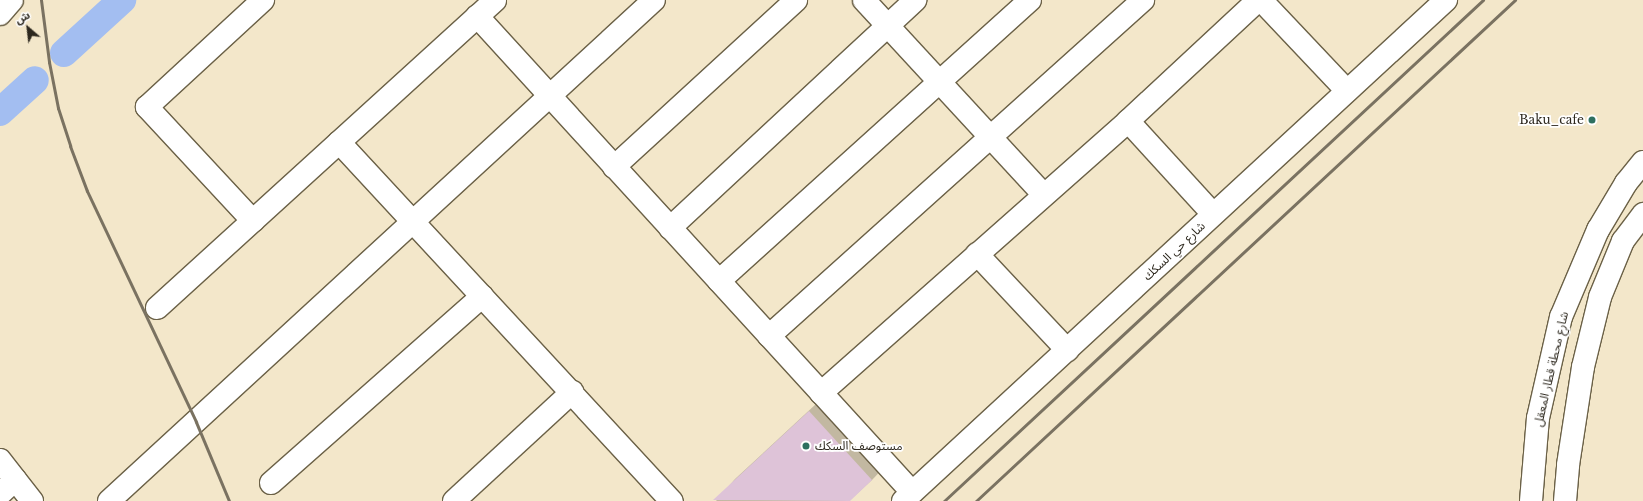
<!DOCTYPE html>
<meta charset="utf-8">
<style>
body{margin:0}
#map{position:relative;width:1643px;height:501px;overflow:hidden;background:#f3e7ca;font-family:"Libre Baskerville","Noto Sans Arabic",serif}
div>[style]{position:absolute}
.shadow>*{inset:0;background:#0003}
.canal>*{height:28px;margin:-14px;padding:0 14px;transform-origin:14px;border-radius:14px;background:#a3bef1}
.building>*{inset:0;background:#dec3d8}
.roads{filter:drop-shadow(1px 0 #6b6147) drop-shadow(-1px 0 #6b6147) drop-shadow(0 1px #6b6147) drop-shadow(0 -1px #6b6147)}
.street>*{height:22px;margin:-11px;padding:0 11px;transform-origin:11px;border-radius:11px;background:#fff}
.secondary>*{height:22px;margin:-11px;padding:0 11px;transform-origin:11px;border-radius:11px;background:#fff}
.primary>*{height:22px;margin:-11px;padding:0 11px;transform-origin:11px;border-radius:11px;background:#fff}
.rail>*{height:3px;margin:-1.5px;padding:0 1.5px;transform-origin:1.5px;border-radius:1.5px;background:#7a7261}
.dots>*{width:11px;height:11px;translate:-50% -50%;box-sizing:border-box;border:2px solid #fff;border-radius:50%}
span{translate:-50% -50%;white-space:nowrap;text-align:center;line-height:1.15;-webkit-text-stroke:3.5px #fff;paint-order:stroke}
.poi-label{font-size:12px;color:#2d281e}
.right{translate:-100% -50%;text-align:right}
.left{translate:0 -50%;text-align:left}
.street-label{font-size:12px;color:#2d281e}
.north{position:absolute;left:8px;top:8px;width:40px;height:40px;-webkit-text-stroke:3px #fff;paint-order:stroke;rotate:332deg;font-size:11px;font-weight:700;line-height:16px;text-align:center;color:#2d281e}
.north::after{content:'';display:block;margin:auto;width:14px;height:18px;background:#2d281e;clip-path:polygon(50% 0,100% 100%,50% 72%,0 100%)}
</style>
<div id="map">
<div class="shadow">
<div style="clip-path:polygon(830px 391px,892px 459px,872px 480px,849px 501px,716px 501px,735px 479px)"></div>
</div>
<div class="canal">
<div style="left:64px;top:53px;width:79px;rotate:-42.4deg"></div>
<div style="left:0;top:112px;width:47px;rotate:-42.4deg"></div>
</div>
<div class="building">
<div style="clip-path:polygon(809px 411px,872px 480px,850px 501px,713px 500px)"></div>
</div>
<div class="roads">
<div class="street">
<div style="left:864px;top:0;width:264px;rotate:47.3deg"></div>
<div style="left:1261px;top:0;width:125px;rotate:46.6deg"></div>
<div style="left:477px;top:16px;width:645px;rotate:47.58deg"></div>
<div style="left:1128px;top:121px;width:126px;rotate:47.6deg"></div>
<div style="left:339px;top:142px;width:490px;rotate:47.2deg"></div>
<div style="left:614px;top:167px;width:247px;rotate:-42.5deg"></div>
<div style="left:253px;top:221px;width:156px;rotate:-132.9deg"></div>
<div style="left:147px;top:107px;width:158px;rotate:-42.7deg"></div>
<div style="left:670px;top:228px;width:335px;rotate:-42.9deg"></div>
<div style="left:977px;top:254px;width:132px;rotate:46.8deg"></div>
<div style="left:719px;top:281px;width:419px;rotate:-42.1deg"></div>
<div style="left:157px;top:308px;width:457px;rotate:-42.3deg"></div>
<div style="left:769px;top:336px;width:503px;rotate:-41.94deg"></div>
<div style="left:821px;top:393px;width:410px;rotate:-41.5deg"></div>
<div style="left:1128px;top:121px;width:178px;rotate:-42.9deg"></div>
<div style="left:271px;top:483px;width:282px;rotate:-41.5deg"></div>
<div style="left:0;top:494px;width:21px;rotate:-43deg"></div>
<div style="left:109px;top:501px;width:740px;rotate:-42.59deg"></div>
<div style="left:454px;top:501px;width:161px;rotate:-42.7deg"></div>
<div style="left:903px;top:501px;width:739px;rotate:-42.7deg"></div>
</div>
<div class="secondary">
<div style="left:0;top:14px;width:18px;rotate:-49deg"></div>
<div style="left:0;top:460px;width:52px;rotate:52deg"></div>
</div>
<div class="primary">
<div style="left:1531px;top:501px;width:83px;rotate:-85.2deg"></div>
<div style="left:1538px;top:418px;width:104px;rotate:-77.2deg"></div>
<div style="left:1561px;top:317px;width:95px;rotate:-67deg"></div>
<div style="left:1598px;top:230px;width:55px;rotate:-59.2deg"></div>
<div style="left:1626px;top:183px;width:27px;rotate:-51deg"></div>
<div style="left:1565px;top:501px;width:36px;rotate:-85deg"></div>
<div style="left:1568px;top:465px;width:99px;rotate:-81.3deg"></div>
<div style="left:1583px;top:367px;width:72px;rotate:-76.3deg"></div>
<div style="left:1600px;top:297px;width:61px;rotate:-67.7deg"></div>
<div style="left:1623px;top:241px;width:34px;rotate:-53deg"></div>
</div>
</div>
<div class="rail">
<div style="left:41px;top:0;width:63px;rotate:82.6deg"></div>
<div style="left:49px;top:62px;width:47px;rotate:78.9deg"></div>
<div style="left:58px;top:108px;width:40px;rotate:72deg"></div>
<div style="left:70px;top:146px;width:48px;rotate:69.3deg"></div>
<div style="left:87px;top:191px;width:255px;rotate:64.7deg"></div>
<div style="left:196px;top:422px;width:86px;rotate:67.3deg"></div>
<div style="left:944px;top:501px;width:736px;rotate:-42.91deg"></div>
<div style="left:976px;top:501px;width:736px;rotate:-42.91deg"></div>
</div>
<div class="dots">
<div style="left:1592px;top:120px;background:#2e7060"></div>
<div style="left:806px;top:446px;background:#2e7060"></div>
</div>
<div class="poi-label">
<span class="right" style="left:1584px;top:120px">Baku_cafe</span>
<span class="left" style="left:815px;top:446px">مستوصف السكك</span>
</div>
<div class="street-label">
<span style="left:1174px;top:251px;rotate:-43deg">شارع حي السكك</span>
<span style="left:1551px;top:369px;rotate:-77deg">شارع محطة قطار المعقل</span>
</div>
<div class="north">ش</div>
</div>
